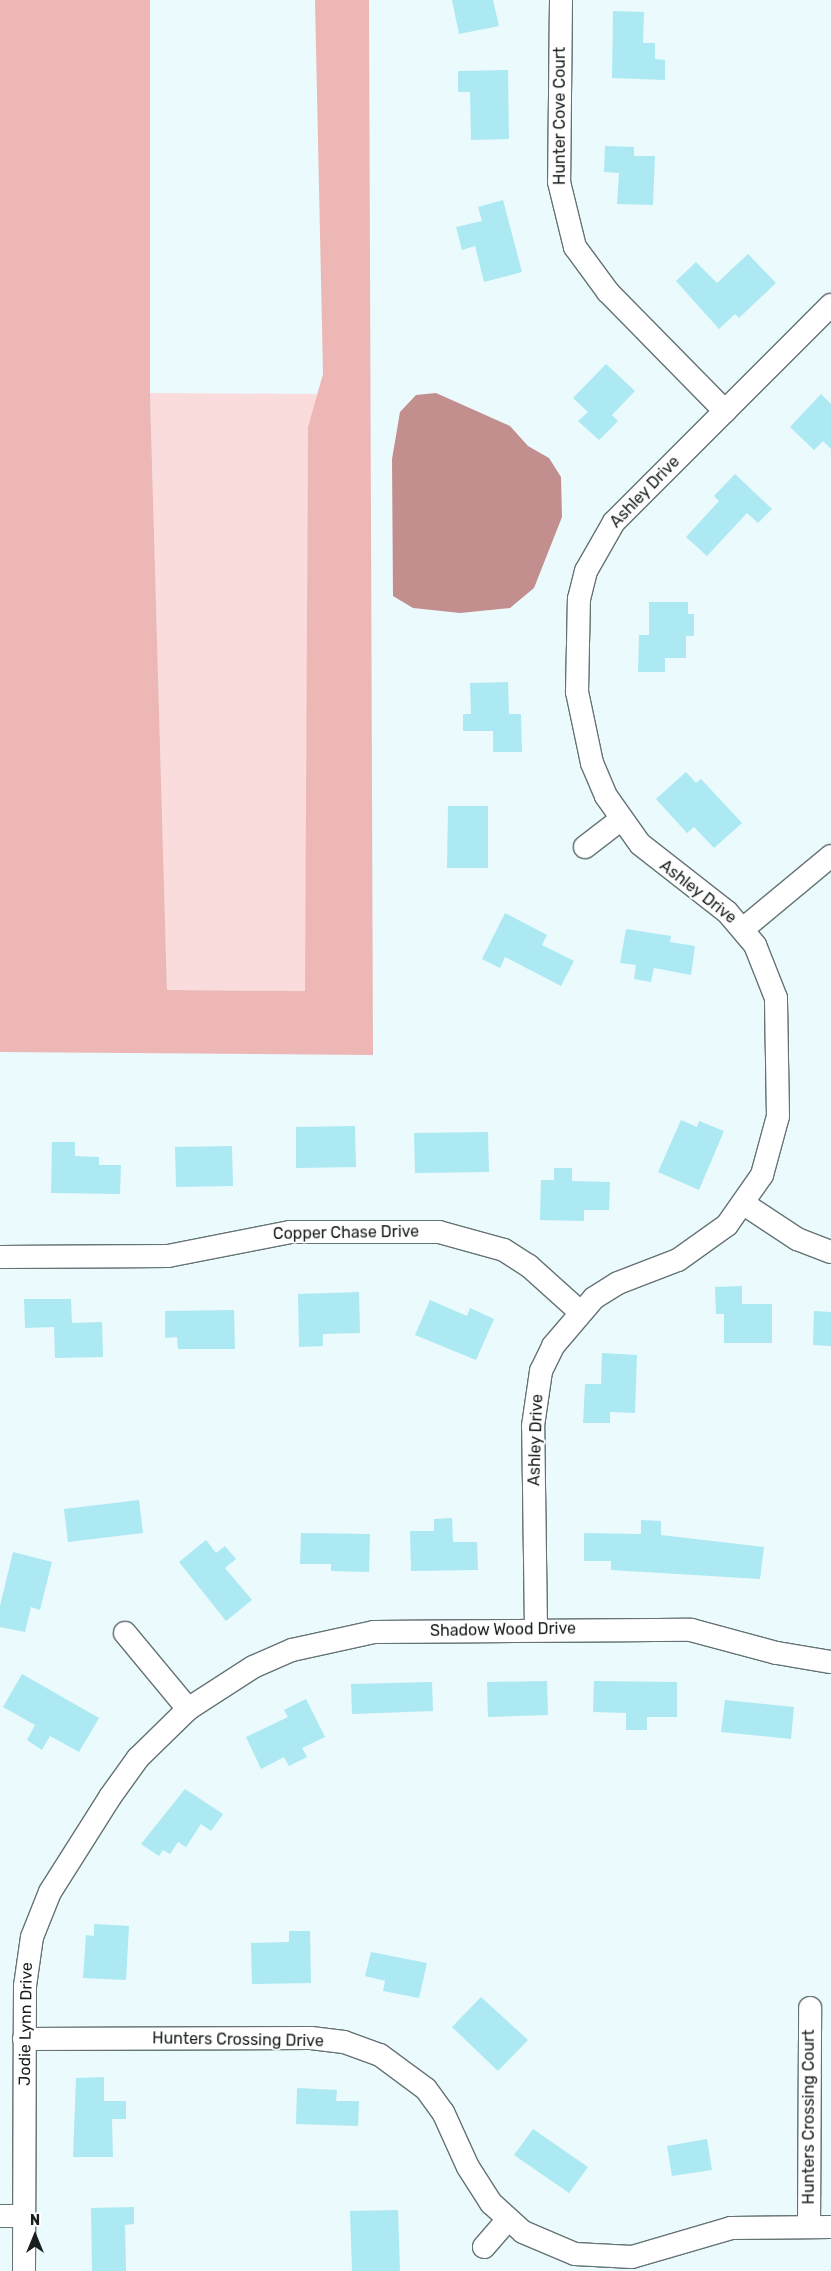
<!DOCTYPE html>
<style>
body{margin:0}
#map{position:relative;width:831px;height:2271px;overflow:hidden;background:#eafafd;font-family:Rubik,sans-serif}
div>[style]{position:absolute}
.green>*{inset:0;background:#f9dcdb}
.forest>*{inset:0;background:#edb7b6}
.water>*{inset:0;background:#c28e8e}
.building>*{inset:0;background:#ace9f3}
.roads{filter:drop-shadow(1px 0 #657375) drop-shadow(-1px 0 #657375) drop-shadow(0 1px #657375) drop-shadow(0 -1px #657375)}
.street>*{height:22px;margin:-11px;padding:0 11px;transform-origin:11px;border-radius:11px;background:#fff}
span{translate:-50% -50%;white-space:nowrap;text-align:center;line-height:1.15;-webkit-text-stroke:4px #fff;paint-order:stroke}
.street-label{font-size:16px;color:#181e1e}
.north{position:absolute;left:10px;top:2211px;width:50px;height:50px;-webkit-text-stroke:4px #fff;paint-order:stroke;rotate:0deg;font-size:14px;font-weight:700;line-height:20px;text-align:center;color:#181e1e}
.north::after{content:'';display:block;margin:auto;width:18px;height:22px;background:#181e1e;clip-path:polygon(50% 0,100% 100%,50% 72%,0 100%)}
</style>
<div id="map">
<div class="green">
<div style="clip-path:polygon(150px 393px,318px 394px,308px 427px,306px 991px,167px 990px)"></div>
</div>
<div class="forest">
<div style="clip-path:polygon(0 0,150px 0,150px 393px,167px 990px,305px 991px,308px 427px,323px 374px,315px 0,369px 0,373px 1055px,0 1052px)"></div>
</div>
<div class="water">
<div style="clip-path:polygon(436px 393px,510px 426px,528px 446px,549px 458px,561px 477px,562px 517px,534px 588px,510px 608px,460px 613px,413px 608px,393px 596px,392px 459px,400px 412px,416px 395px)"></div>
</div>
<div class="building">
<div style="clip-path:polygon(452px 0,493px 0,499px 26px,459px 34px)"></div>
<div style="clip-path:polygon(613px 11px,644px 12px,643px 43px,655px 43px,655px 59px,665px 60px,665px 80px,612px 78px)"></div>
<div style="clip-path:polygon(508px 70px,509px 139px,471px 140px,470px 92px,458px 92px,458px 71px)"></div>
<div style="clip-path:polygon(605px 146px,634px 147px,634px 156px,655px 156px,653px 205px,617px 204px,619px 173px,604px 172px)"></div>
<div style="clip-path:polygon(503px 200px,522px 272px,484px 282px,475px 246px,462px 250px,456px 227px,482px 221px,478px 207px)"></div>
<div style="clip-path:polygon(748px 254px,776px 283px,739px 318px,735px 314px,719px 329px,676px 281px,696px 262px,717px 283px)"></div>
<div style="clip-path:polygon(606px 364px,635px 391px,612px 415px,618px 421px,599px 440px,578px 421px,588px 412px,573px 398px)"></div>
<div style="clip-path:polygon(821px 394px,831px 404px,831px 449px,823px 441px,814px 450px,790px 427px)"></div>
<div style="clip-path:polygon(735px 474px,772px 509px,758px 523px,747px 513px,707px 556px,686px 537px,719px 501px,714px 496px)"></div>
<div style="clip-path:polygon(649px 602px,688px 602px,688px 614px,694px 614px,694px 636px,686px 636px,686px 658px,665px 658px,665px 672px,638px 672px,639px 635px,649px 635px)"></div>
<div style="clip-path:polygon(508px 682px,509px 714px,521px 714px,522px 752px,493px 752px,493px 731px,463px 731px,463px 714px,471px 714px,470px 683px)"></div>
<div style="clip-path:polygon(686px 772px,696px 783px,701px 779px,742px 823px,714px 848px,694px 827px,687px 833px,656px 799px)"></div>
<div style="clip-path:polygon(448px 806px,488px 806px,488px 868px,447px 868px)"></div>
<div style="clip-path:polygon(505px 913px,547px 935px,542px 945px,574px 961px,561px 986px,505px 957px,500px 968px,482px 959px)"></div>
<div style="clip-path:polygon(626px 929px,671px 936px,670px 942px,695px 946px,691px 975px,654px 968px,651px 982px,634px 979px,636px 965px,620px 963px)"></div>
<div style="clip-path:polygon(681px 1120px,697px 1127px,699px 1121px,724px 1131px,699px 1190px,658px 1172px)"></div>
<div style="clip-path:polygon(355px 1126px,356px 1167px,296px 1168px,296px 1127px)"></div>
<div style="clip-path:polygon(488px 1132px,489px 1172px,415px 1173px,414px 1133px)"></div>
<div style="clip-path:polygon(52px 1142px,75px 1142px,75px 1156px,99px 1157px,99px 1165px,121px 1165px,120px 1194px,51px 1193px)"></div>
<div style="clip-path:polygon(232px 1146px,233px 1186px,176px 1187px,175px 1147px)"></div>
<div style="clip-path:polygon(554px 1168px,572px 1168px,572px 1181px,610px 1182px,609px 1210px,584px 1210px,584px 1221px,540px 1220px,541px 1180px,554px 1180px)"></div>
<div style="clip-path:polygon(742px 1286px,742px 1304px,772px 1304px,772px 1343px,724px 1343px,724px 1314px,716px 1314px,715px 1287px)"></div>
<div style="clip-path:polygon(359px 1292px,360px 1333px,323px 1334px,323px 1346px,299px 1347px,298px 1294px)"></div>
<div style="clip-path:polygon(24px 1299px,71px 1299px,72px 1323px,102px 1322px,103px 1357px,55px 1358px,54px 1327px,25px 1328px)"></div>
<div style="clip-path:polygon(430px 1300px,467px 1316px,470px 1308px,494px 1319px,476px 1360px,415px 1335px)"></div>
<div style="clip-path:polygon(234px 1310px,235px 1349px,178px 1349px,177px 1337px,165px 1338px,165px 1311px)"></div>
<div style="clip-path:polygon(814px 1311px,831px 1312px,831px 1346px,813px 1345px)"></div>
<div style="clip-path:polygon(602px 1353px,637px 1355px,635px 1413px,610px 1412px,610px 1423px,583px 1423px,585px 1384px,601px 1384px)"></div>
<div style="clip-path:polygon(139px 1500px,143px 1533px,68px 1542px,64px 1509px)"></div>
<div style="clip-path:polygon(452px 1518px,453px 1542px,477px 1542px,478px 1570px,411px 1571px,410px 1531px,434px 1531px,434px 1519px)"></div>
<div style="clip-path:polygon(641px 1520px,661px 1521px,661px 1535px,764px 1547px,760px 1579px,611px 1570px,611px 1561px,584px 1561px,584px 1533px,641px 1534px)"></div>
<div style="clip-path:polygon(301px 1533px,370px 1534px,369px 1572px,331px 1571px,331px 1564px,300px 1564px)"></div>
<div style="clip-path:polygon(206px 1540px,216px 1553px,225px 1546px,236px 1559px,225px 1568px,252px 1600px,226px 1621px,179px 1562px)"></div>
<div style="clip-path:polygon(13px 1552px,52px 1562px,40px 1610px,31px 1607px,25px 1632px,0 1627px,0 1606px)"></div>
<div style="clip-path:polygon(22px 1674px,99px 1718px,79px 1752px,50px 1736px,42px 1750px,27px 1740px,35px 1725px,3px 1707px)"></div>
<div style="clip-path:polygon(547px 1681px,548px 1715px,488px 1717px,487px 1682px)"></div>
<div style="clip-path:polygon(594px 1681px,677px 1682px,677px 1717px,647px 1717px,647px 1730px,626px 1730px,626px 1713px,593px 1712px)"></div>
<div style="clip-path:polygon(432px 1682px,433px 1711px,352px 1714px,351px 1684px)"></div>
<div style="clip-path:polygon(306px 1699px,325px 1737px,302px 1748px,307px 1757px,289px 1766px,284px 1757px,261px 1769px,246px 1737px,288px 1717px,284px 1710px)"></div>
<div style="clip-path:polygon(725px 1700px,794px 1707px,791px 1739px,721px 1732px)"></div>
<div style="clip-path:polygon(185px 1789px,223px 1814px,211px 1831px,201px 1824px,186px 1847px,178px 1842px,170px 1854px,163px 1850px,159px 1856px,141px 1844px)"></div>
<div style="clip-path:polygon(94px 1924px,129px 1926px,126px 1980px,83px 1978px,86px 1935px,94px 1936px)"></div>
<div style="clip-path:polygon(289px 1931px,310px 1931px,311px 1983px,252px 1984px,251px 1943px,289px 1942px)"></div>
<div style="clip-path:polygon(371px 1952px,427px 1963px,419px 1998px,383px 1991px,385px 1981px,365px 1976px)"></div>
<div style="clip-path:polygon(481px 1997px,528px 2040px,498px 2071px,452px 2027px)"></div>
<div style="clip-path:polygon(104px 2077px,104px 2101px,126px 2101px,126px 2119px,112px 2119px,113px 2157px,73px 2157px,76px 2078px)"></div>
<div style="clip-path:polygon(297px 2088px,337px 2090px,336px 2101px,359px 2101px,358px 2126px,296px 2124px)"></div>
<div style="clip-path:polygon(533px 2129px,588px 2167px,569px 2193px,514px 2155px)"></div>
<div style="clip-path:polygon(707px 2139px,712px 2170px,672px 2176px,667px 2146px)"></div>
<div style="clip-path:polygon(134px 2207px,134px 2224px,125px 2225px,126px 2271px,92px 2271px,91px 2208px)"></div>
<div style="clip-path:polygon(398px 2210px,400px 2271px,352px 2271px,350px 2211px)"></div>
</div>
<div class="roads">
<div class="street">
<div style="left:561px;top:0;width:182px;rotate:90.6deg"></div>
<div style="left:559px;top:182px;width:67px;rotate:76.2deg"></div>
<div style="left:575px;top:247px;width:56px;rotate:53.7deg"></div>
<div style="left:608px;top:292px;width:167px;rotate:45.5deg"></div>
<div style="left:585px;top:847px;width:44px;rotate:-37.6deg"></div>
<div style="left:743px;top:929px;width:114px;rotate:-39.7deg"></div>
<div style="left:744px;top:1204px;width:64px;rotate:33.4deg"></div>
<div style="left:797px;top:1239px;width:36px;rotate:21deg"></div>
<div style="left:0;top:1257px;width:168px;rotate:-0.3deg"></div>
<div style="left:168px;top:1256px;width:124px;rotate:-11.1deg"></div>
<div style="left:290px;top:1232px;width:149px"></div>
<div style="left:439px;top:1232px;width:67px;rotate:15.5deg"></div>
<div style="left:504px;top:1250px;width:30px;rotate:33deg"></div>
<div style="left:529px;top:1266px;width:67px;rotate:42deg"></div>
<div style="left:536px;top:1629px;width:203px;rotate:-90.8deg"></div>
<div style="left:533px;top:1426px;width:56px;rotate:-81.7deg"></div>
<div style="left:541px;top:1371px;width:28px;rotate:-64deg"></div>
<div style="left:553px;top:1346px;width:63px;rotate:-49.5deg"></div>
<div style="left:594px;top:1298px;width:28px;rotate:-32deg"></div>
<div style="left:618px;top:1283px;width:64px;rotate:-21deg"></div>
<div style="left:678px;top:1260px;width:60px;rotate:-35.5deg"></div>
<div style="left:727px;top:1225px;width:61px;rotate:-55deg"></div>
<div style="left:762px;top:1175px;width:61px;rotate:-74.8deg"></div>
<div style="left:778px;top:1116px;width:118px;rotate:-91deg"></div>
<div style="left:776px;top:998px;width:57px;rotate:-111.6deg"></div>
<div style="left:755px;top:945px;width:43px;rotate:-130.3deg"></div>
<div style="left:727px;top:912px;width:110px;rotate:-142deg"></div>
<div style="left:640px;top:844px;width:59px;rotate:-125.3deg"></div>
<div style="left:606px;top:796px;width:36px;rotate:-113deg"></div>
<div style="left:592px;top:763px;width:73px;rotate:-101.9deg"></div>
<div style="left:577px;top:692px;width:93px;rotate:-88.8deg"></div>
<div style="left:579px;top:599px;width:29px;rotate:-76deg"></div>
<div style="left:586px;top:571px;width:56px;rotate:-60.3deg"></div>
<div style="left:614px;top:522px;width:307px;rotate:-45deg"></div>
<div style="left:125px;top:1633px;width:99px;rotate:50.3deg"></div>
<div style="left:24px;top:2039px;width:287px;rotate:-0.2deg"></div>
<div style="left:311px;top:2038px;width:33px;rotate:7deg"></div>
<div style="left:344px;top:2042px;width:38px;rotate:20deg"></div>
<div style="left:380px;top:2055px;width:57px;rotate:36.5deg"></div>
<div style="left:426px;top:2089px;width:29px;rotate:54deg"></div>
<div style="left:443px;top:2112px;width:60px;rotate:65.6deg"></div>
<div style="left:468px;top:2167px;width:43px;rotate:57.4deg"></div>
<div style="left:491px;top:2203px;width:43px;rotate:42.2deg"></div>
<div style="left:523px;top:2232px;width:56px;rotate:22.9deg"></div>
<div style="left:575px;top:2254px;width:57px;rotate:3deg"></div>
<div style="left:632px;top:2257px;width:103px;rotate:-16.3deg"></div>
<div style="left:731px;top:2228px;width:100px;rotate:-0.6deg"></div>
<div style="left:0;top:2216px;width:24px"></div>
<div style="left:809px;top:2227px;width:219px;rotate:-89.7deg"></div>
<div style="left:484px;top:2247px;width:37px;rotate:-49deg"></div>
<div style="left:24px;top:2271px;width:285px;rotate:-89.8deg"></div>
<div style="left:25px;top:1986px;width:49px;rotate:-81.9deg"></div>
<div style="left:32px;top:1937px;width:48px;rotate:-68.2deg"></div>
<div style="left:50px;top:1892px;width:112px;rotate:-57.7deg"></div>
<div style="left:110px;top:1797px;width:48px;rotate:-54.3deg"></div>
<div style="left:138px;top:1758px;width:70px;rotate:-44.4deg"></div>
<div style="left:188px;top:1709px;width:77px;rotate:-32.9deg"></div>
<div style="left:253px;top:1667px;width:43px;rotate:-23.6deg"></div>
<div style="left:292px;top:1650px;width:84px;rotate:-12.4deg"></div>
<div style="left:374px;top:1632px;width:317px;rotate:-0.4deg"></div>
<div style="left:691px;top:1630px;width:89px;rotate:15deg"></div>
<div style="left:777px;top:1653px;width:55px;rotate:9.5deg"></div>
</div>
</div>
<div class="street-label">
<span style="left:560px;top:116px;rotate:-90deg">Hunter Cove Court</span>
<span style="left:645px;top:492px;rotate:-46deg">Ashley Drive</span>
<span style="left:698px;top:892px;rotate:38deg">Ashley Drive</span>
<span style="left:346px;top:1233px;rotate:-1deg">Copper Chase Drive</span>
<span style="left:536px;top:1440px;rotate:-88deg">Ashley Drive</span>
<span style="left:503px;top:1630px;rotate:-1deg">Shadow Wood Drive</span>
<span style="left:26px;top:2024px;rotate:-89deg">Jodie Lynn Drive</span>
<span style="left:238px;top:2040px;rotate:1deg">Hunters Crossing Drive</span>
<span style="left:809px;top:2117px;rotate:-90deg">Hunters Crossing Court</span>
</div>
<div class="north">N</div>
</div>
